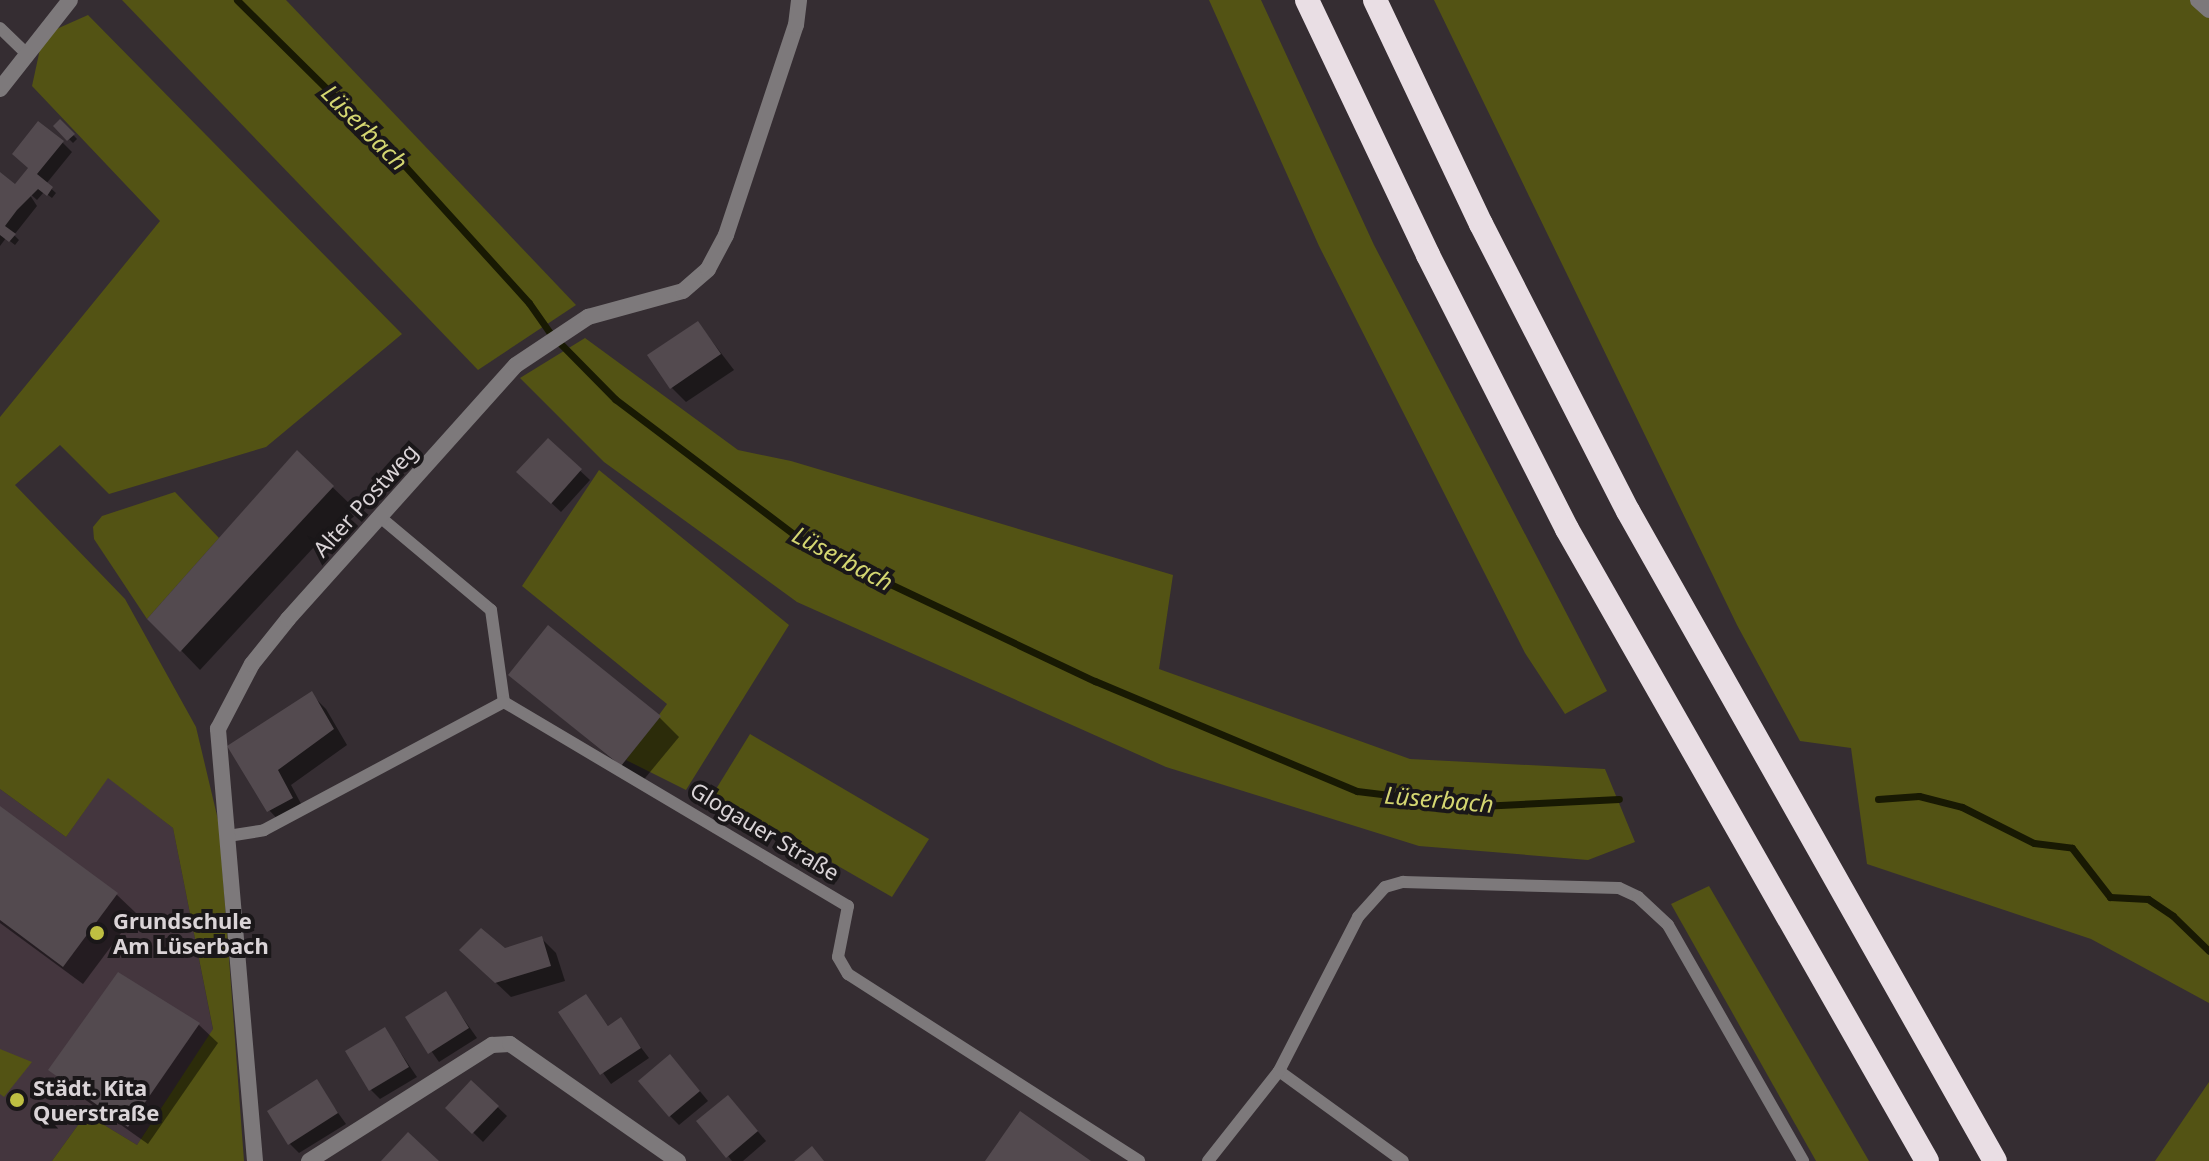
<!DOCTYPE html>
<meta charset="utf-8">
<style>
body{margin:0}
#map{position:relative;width:2209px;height:1161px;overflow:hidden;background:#352d32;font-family:"Noto Sans",sans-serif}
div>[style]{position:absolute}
.built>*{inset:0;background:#44363e}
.green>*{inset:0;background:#535314}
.shadow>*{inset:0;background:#0007}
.stream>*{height:7px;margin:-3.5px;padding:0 3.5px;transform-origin:3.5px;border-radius:3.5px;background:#181903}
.building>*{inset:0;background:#534a4f}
.service>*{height:12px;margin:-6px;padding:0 6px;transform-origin:6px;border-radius:6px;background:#7d797b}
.minor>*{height:16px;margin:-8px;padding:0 8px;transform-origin:8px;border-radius:8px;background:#7d797b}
.motorway>*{height:24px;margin:-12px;padding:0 12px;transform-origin:12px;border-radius:12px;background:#e9dee4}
.dots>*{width:22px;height:22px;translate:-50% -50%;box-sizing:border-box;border:4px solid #1a1719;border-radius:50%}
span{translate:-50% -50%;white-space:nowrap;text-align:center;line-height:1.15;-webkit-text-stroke:8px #1a1719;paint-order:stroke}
.street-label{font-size:22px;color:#dad4d7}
.poi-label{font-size:22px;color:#dad4d7;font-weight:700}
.left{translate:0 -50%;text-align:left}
.water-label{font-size:24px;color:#d4d671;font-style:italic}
</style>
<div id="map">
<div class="built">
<div style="clip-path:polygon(108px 777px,173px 828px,213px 1030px,137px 1145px,86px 1114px,52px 1161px,0 1161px,0 789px,66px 837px)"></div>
</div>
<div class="green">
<div style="clip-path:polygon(122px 0,286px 0,576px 305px,478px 370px)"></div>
<div style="clip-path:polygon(1209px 0,1261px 0,1374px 245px,1607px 691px,1565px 714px,1525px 653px,1319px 246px)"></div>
<div style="clip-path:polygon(1434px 0,2194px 0,2209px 13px,2209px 1003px,2091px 939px,1867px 864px,1851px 748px,1800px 741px,1737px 625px)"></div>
<div style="clip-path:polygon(88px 15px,402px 334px,266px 447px,109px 494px,60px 445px,15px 485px,125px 599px,196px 727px,219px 824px,244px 1161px,52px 1161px,86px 1114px,137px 1145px,213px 1029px,173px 828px,108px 778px,66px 837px,0 789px,0 417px,160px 221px,32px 86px,43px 35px)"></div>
<div style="clip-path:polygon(585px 338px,738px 450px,791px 461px,1173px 575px,1159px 669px,1410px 759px,1605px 769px,1635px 842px,1588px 860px,1419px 846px,1166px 767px,797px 602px,604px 462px,520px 378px)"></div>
<div style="clip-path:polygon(599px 470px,789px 625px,686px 790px,626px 760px,667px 704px,522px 586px)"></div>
<div style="clip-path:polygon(175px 492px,219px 538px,147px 619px,94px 539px,93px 527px,102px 516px)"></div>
<div style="clip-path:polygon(750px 734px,929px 839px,892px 897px,713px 794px)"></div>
<div style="clip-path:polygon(1709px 886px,1869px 1161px,1816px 1161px,1671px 904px)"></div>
<div style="clip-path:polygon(0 1049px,32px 1062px,4px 1097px,0 1094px)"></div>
<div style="clip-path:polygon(2209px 1082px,2209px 1161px,2155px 1161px)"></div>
</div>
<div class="shadow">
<div style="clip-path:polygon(60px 121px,77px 139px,73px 143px,56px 126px)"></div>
<div style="clip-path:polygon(62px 142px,72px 152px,46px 184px,56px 193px,52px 198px,44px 192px,37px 200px,28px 192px,37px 206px,14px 235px,19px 240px,15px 245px,6px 238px,0 246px,0 175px,22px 192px)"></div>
<div style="clip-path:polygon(698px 323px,734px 370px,686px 402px,672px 388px)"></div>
<div style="clip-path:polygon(548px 441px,590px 480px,561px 512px,528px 481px)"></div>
<div style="clip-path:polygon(297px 453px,352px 506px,200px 670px,150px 618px)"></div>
<div style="clip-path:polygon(510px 675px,659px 717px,679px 737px,641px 783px)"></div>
<div style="clip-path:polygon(311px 694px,326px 709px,347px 745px,291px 785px,306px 813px,283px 825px,269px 810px,230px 747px)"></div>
<div style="clip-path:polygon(0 809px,116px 894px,136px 913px,83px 984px,0 923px)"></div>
<div style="clip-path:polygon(542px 939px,556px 953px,565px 981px,511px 997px,476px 964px,505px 950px)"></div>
<div style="clip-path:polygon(446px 994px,477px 1038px,439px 1062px,408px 1018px)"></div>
<div style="clip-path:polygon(585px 996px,609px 1027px,620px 1020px,649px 1058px,611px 1084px,560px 1013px)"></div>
<div style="clip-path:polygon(198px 1024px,218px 1043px,148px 1144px,70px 1089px,51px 1070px)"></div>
<div style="clip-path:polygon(385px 1030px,417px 1077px,380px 1099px,371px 1090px)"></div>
<div style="clip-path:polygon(679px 1066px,708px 1101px,679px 1125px,670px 1116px)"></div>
<div style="clip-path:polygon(316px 1082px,346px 1124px,299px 1153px,290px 1144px)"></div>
<div style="clip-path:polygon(472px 1083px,507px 1116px,483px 1142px,448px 1108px)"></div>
<div style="clip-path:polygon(737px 1107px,766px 1141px,743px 1161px,732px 1161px,728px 1156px)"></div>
</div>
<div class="stream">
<div style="left:237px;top:0;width:235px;rotate:44.7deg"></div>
<div style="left:404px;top:165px;width:186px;rotate:47.8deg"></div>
<div style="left:529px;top:303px;width:37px;rotate:55deg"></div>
<div style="left:550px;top:333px;width:93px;rotate:45.4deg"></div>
<div style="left:615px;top:399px;width:242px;rotate:37.1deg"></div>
<div style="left:808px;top:545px;width:318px;rotate:25.4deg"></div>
<div style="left:1095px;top:681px;width:284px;rotate:22.8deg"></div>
<div style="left:1357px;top:791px;width:124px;rotate:7deg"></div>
<div style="left:1480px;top:806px;width:139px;rotate:-2.9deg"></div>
<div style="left:1878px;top:799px;width:41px;rotate:-4.2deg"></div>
<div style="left:1919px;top:796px;width:44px;rotate:14.3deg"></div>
<div style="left:1962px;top:807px;width:80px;rotate:26.6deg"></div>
<div style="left:2034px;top:843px;width:38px;rotate:7deg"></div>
<div style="left:2072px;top:848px;width:62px;rotate:52.2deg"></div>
<div style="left:2110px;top:897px;width:38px;rotate:3deg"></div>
<div style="left:2148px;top:899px;width:30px;rotate:34deg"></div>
<div style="left:2173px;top:916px;width:50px;rotate:44.2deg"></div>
</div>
<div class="building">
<div style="clip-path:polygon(60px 119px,75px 134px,67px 141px,53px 126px)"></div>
<div style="clip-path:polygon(38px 121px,64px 141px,37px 174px,53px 187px,47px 196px,38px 189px,17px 210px,5px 226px,16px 234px,9px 242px,0 235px,0 172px,15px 184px,28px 168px,12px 154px)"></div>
<div style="clip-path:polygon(698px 321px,721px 354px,670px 389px,647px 355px)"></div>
<div style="clip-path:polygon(548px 438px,582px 469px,551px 504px,516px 472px)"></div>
<div style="clip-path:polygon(297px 450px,334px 486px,180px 652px,147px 619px)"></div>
<div style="clip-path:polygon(548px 625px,661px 716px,621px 766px,508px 675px)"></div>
<div style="clip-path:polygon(312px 691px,334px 729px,278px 770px,293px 798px,267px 812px,227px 746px)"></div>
<div style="clip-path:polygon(0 806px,118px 893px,63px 967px,0 920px)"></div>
<div style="clip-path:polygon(481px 928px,505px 948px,542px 936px,551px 966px,495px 983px,459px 950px)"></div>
<div style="clip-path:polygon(118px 972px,200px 1023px,128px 1127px,48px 1070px)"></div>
<div style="clip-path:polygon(446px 991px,469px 1028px,428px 1054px,405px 1017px)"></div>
<div style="clip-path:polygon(586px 994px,608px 1026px,621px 1017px,641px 1048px,600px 1075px,558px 1012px)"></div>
<div style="clip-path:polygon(385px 1027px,409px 1067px,369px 1091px,345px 1051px)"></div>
<div style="clip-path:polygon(670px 1054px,700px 1091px,669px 1117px,638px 1081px)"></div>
<div style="clip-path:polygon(317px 1079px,338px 1113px,288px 1145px,267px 1111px)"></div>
<div style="clip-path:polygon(471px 1080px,499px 1106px,472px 1134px,445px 1108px)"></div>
<div style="clip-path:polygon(728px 1095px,758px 1131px,726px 1158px,696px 1121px)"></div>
<div style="clip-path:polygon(1020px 1111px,1054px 1135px,1091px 1161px,985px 1161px)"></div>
<div style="clip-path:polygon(408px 1132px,439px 1161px,381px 1161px)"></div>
<div style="clip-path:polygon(812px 1146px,824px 1161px,794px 1161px)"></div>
</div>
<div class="service">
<div style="left:0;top:28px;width:37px;rotate:44deg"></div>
<div style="left:380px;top:517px;width:145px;rotate:40deg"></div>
<div style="left:491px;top:610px;width:93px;rotate:82deg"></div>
<div style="left:504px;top:702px;width:400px;rotate:30.7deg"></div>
<div style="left:848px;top:906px;width:52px;rotate:101.1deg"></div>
<div style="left:838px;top:957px;width:20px;rotate:60deg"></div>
<div style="left:848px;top:974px;width:346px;rotate:32.7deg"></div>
<div style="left:228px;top:836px;width:36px;rotate:-9deg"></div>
<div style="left:264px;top:830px;width:272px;rotate:-28.1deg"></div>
<div style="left:1279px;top:1071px;width:153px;rotate:36deg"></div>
<div style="left:1208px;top:1161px;width:115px;rotate:-51.7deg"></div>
<div style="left:1279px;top:1071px;width:173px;rotate:-62.8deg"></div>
<div style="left:1358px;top:917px;width:40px;rotate:-48deg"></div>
<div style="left:1385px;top:887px;width:19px;rotate:-16deg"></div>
<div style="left:1403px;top:882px;width:216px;rotate:1.6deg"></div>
<div style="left:1619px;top:888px;width:21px;rotate:25deg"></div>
<div style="left:1638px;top:897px;width:41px;rotate:43deg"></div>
<div style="left:1668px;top:925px;width:272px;rotate:60.2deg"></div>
</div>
<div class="minor">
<div style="left:2198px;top:0;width:15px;rotate:42deg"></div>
<div style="left:0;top:89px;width:113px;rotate:-51.8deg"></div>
<div style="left:255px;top:1161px;width:434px;rotate:-94.9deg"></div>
<div style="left:218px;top:729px;width:73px;rotate:-62.4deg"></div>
<div style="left:252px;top:664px;width:58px;rotate:-51.3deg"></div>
<div style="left:288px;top:619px;width:341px;rotate:-48.1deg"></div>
<div style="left:516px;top:365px;width:87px;rotate:-33.7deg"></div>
<div style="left:588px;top:317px;width:98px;rotate:-15.3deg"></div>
<div style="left:683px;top:291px;width:33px;rotate:-41deg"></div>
<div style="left:708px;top:269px;width:38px;rotate:-62deg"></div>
<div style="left:726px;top:235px;width:221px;rotate:-71.6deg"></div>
<div style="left:796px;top:25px;width:25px;rotate:-83deg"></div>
<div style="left:309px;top:1161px;width:217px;rotate:-32.4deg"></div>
<div style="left:492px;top:1045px;width:18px;rotate:-3deg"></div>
<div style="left:510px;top:1044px;width:205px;rotate:34.9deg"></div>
</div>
<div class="motorway">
<div style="left:1307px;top:0;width:282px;rotate:64.6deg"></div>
<div style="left:1428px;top:255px;width:307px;rotate:63.1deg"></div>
<div style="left:1567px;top:529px;width:727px;rotate:60.33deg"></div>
<div style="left:1375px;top:0;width:248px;rotate:64.7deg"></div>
<div style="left:1481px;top:224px;width:322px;rotate:62.9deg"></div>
<div style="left:1628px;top:511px;width:746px;rotate:60.55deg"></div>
</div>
<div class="dots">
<div style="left:97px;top:933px;background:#bebf42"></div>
<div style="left:17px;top:1100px;background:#bebf42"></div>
</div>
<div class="street-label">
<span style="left:365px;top:500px;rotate:-48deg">Alter Postweg</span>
<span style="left:765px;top:831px;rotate:31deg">Glogauer Straße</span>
</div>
<div class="poi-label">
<span class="left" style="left:113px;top:933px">Grundschule<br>Am Lüserbach</span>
<span class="left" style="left:33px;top:1100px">Städt. Kita<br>Querstraße</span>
</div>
<div class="water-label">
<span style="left:365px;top:127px;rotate:45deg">Lüserbach</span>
<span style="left:843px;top:558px;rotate:28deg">Lüserbach</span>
<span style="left:1439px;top:799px;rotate:5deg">Lüserbach</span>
</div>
</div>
